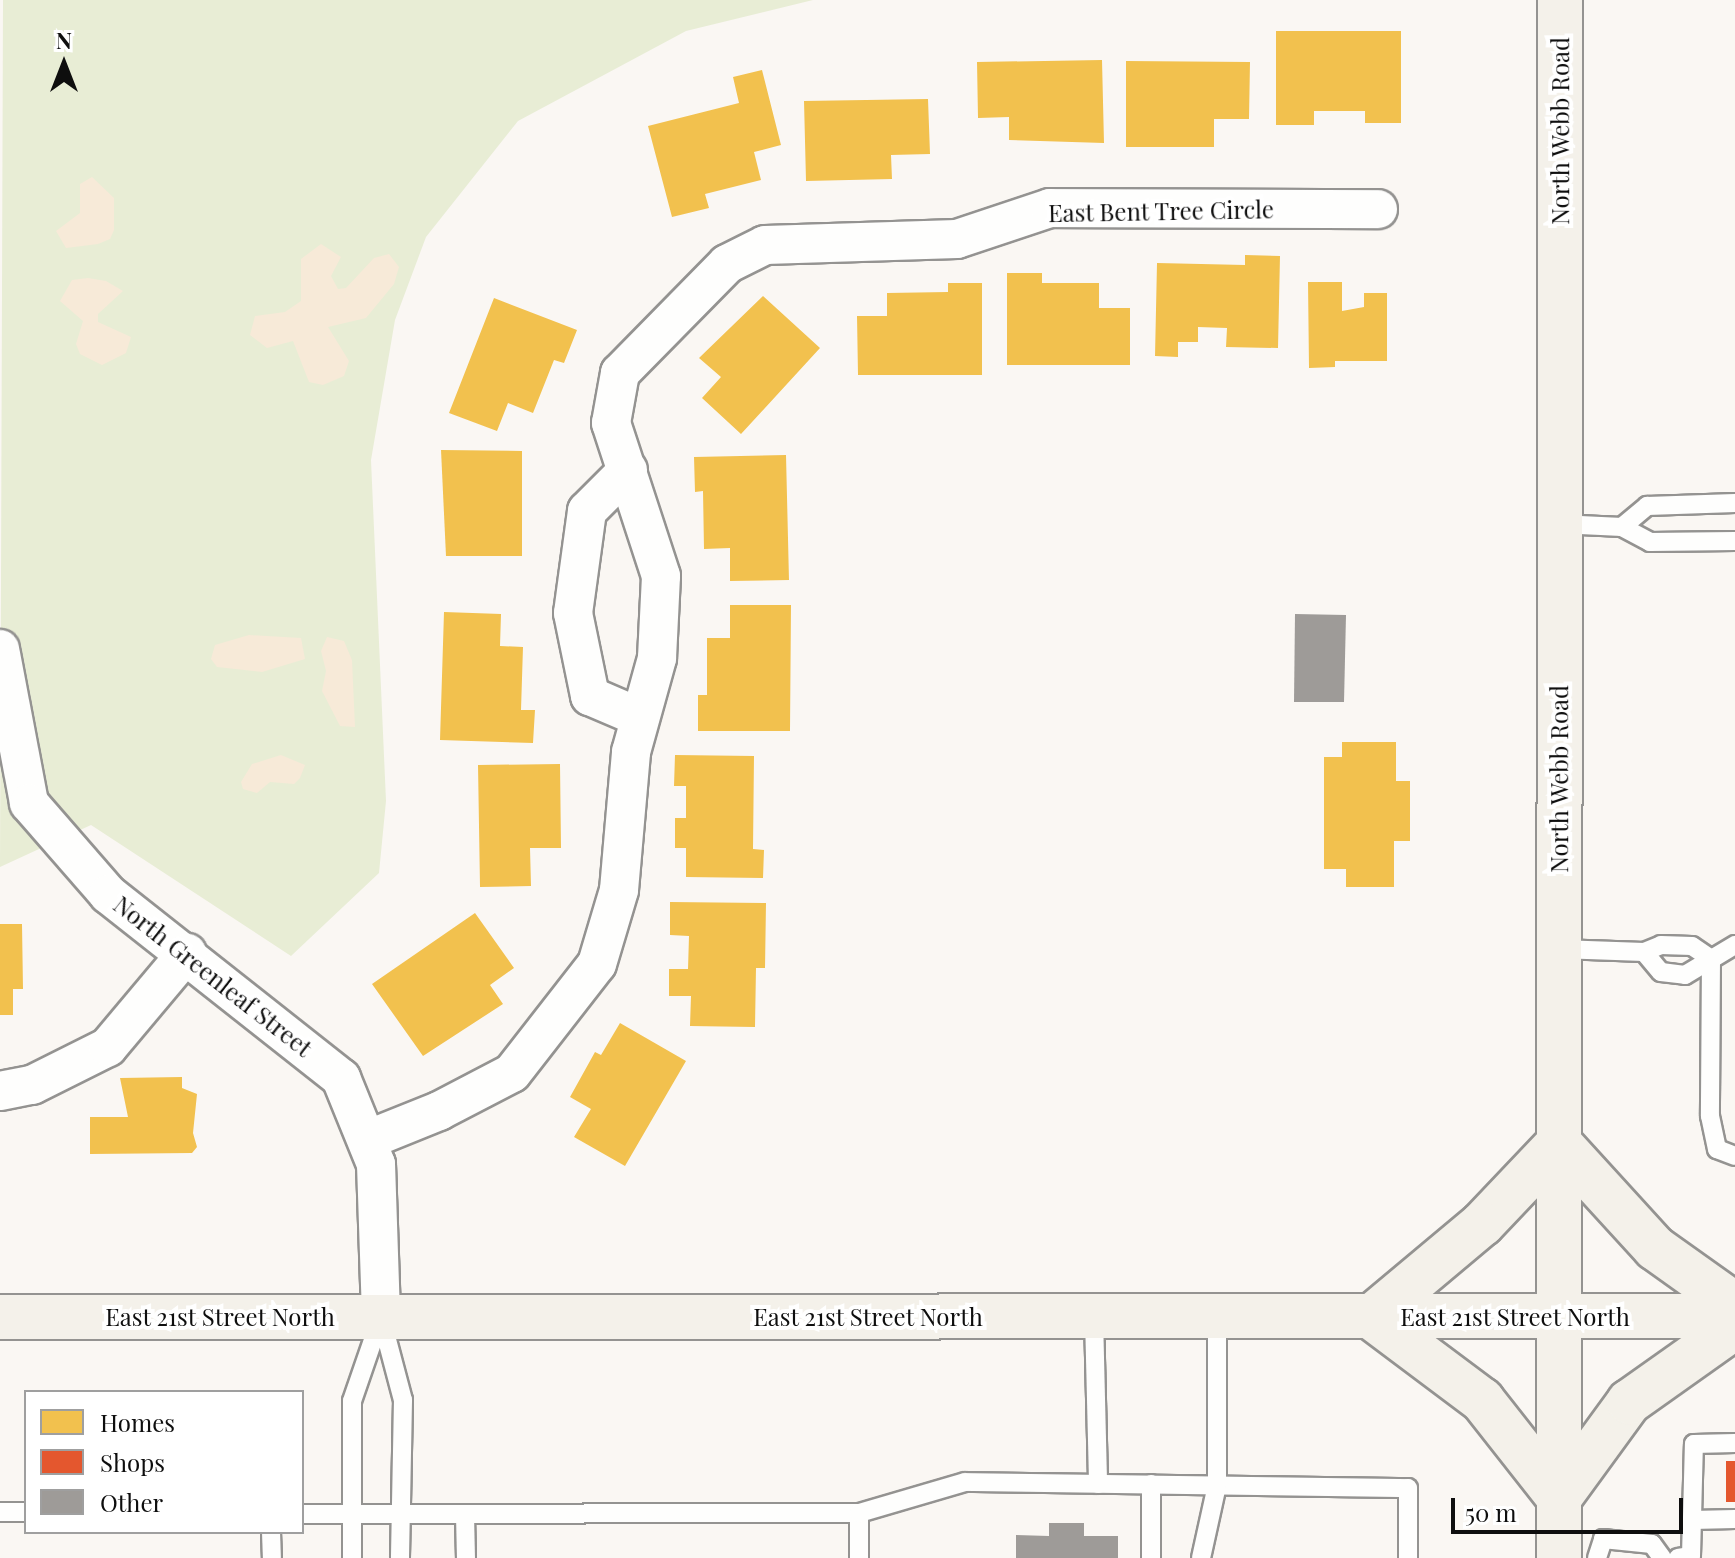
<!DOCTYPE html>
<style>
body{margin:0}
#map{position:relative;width:1735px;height:1558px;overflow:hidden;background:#faf7f3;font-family:"Playfair Display",serif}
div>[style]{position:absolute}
.green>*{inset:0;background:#e8edd5}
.sand>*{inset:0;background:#f7ead8}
.homes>*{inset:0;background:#f2c14e}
.shops>*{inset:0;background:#e4572e}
.building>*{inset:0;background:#9e9b98}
.roads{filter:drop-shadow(2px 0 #949391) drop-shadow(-2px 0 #949391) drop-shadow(0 2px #949391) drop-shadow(0 -2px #949391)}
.lane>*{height:18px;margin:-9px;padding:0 9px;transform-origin:9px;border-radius:9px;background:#fefefd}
.street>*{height:38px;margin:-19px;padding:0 19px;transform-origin:19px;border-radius:19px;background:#fefefd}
.secondary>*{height:44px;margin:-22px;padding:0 22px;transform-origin:22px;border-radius:22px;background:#f4f1ea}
span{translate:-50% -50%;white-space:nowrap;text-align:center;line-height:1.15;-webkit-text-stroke:8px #fff;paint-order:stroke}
.street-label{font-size:24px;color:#0e0e0e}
.legend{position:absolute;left:24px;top:1390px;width:280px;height:144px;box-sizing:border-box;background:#fff;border:2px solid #9f9f9f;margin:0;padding:10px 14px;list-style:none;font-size:24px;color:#0e0e0e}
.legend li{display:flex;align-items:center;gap:16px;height:40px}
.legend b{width:40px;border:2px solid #9f9f9f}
.north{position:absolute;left:24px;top:24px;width:80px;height:80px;-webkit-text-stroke:6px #fff;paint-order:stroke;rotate:0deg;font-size:22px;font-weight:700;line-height:32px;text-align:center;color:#0e0e0e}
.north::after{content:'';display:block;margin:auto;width:28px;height:36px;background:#0e0e0e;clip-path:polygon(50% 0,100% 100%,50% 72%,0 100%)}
.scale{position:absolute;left:1451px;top:1498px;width:232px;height:36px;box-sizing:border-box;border:4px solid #0e0e0e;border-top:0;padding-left:10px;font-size:24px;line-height:28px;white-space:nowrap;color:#0e0e0e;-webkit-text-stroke:6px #fff;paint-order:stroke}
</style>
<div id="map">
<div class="green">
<div style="clip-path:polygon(3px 0,813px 0,686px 31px,518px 121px,426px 237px,395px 320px,371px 460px,386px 801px,379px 873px,291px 956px,91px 825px,0 867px)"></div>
</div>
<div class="sand">
<div style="clip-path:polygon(92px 177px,114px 198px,114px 230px,110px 239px,98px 244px,66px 248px,56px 231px,80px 213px,80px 184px)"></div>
<div style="clip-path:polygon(321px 244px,341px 257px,331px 276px,338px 289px,346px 288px,374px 258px,389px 254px,399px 267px,394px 284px,366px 318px,328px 327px,349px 361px,344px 376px,323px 385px,309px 382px,293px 341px,267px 348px,250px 335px,255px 316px,285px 312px,301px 301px,301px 259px)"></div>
<div style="clip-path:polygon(88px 278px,106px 281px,123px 291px,98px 314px,98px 322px,131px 337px,126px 353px,102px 365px,80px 354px,76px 344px,83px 321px,60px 301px,72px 280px)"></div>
<div style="clip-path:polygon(249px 635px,301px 638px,305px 659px,262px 672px,217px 667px,211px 659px,215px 645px)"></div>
<div style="clip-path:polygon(327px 637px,344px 641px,352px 660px,355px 727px,340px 726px,322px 691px,326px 671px,321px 651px)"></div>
<div style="clip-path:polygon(281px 755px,305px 765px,300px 778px,294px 784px,270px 782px,257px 793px,243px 789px,241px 782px,252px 764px)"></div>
</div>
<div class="homes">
<div style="clip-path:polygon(1276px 31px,1401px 31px,1401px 123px,1365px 123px,1365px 111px,1314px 111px,1314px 125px,1276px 125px)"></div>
<div style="clip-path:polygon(1102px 60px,1104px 143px,1009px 140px,1009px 117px,978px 118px,977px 62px)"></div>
<div style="clip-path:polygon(1126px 61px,1250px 62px,1249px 119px,1214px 119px,1214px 147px,1126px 147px)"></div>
<div style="clip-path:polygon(762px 70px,781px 145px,754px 152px,761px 180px,705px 194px,709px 208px,672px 217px,648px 126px,739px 103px,733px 77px)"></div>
<div style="clip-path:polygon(928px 99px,930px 154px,891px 155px,892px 179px,806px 181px,804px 101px)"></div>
<div style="clip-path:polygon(1245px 255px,1280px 256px,1278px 348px,1226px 347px,1227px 328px,1198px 327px,1198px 342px,1178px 342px,1178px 357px,1155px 356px,1157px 263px,1245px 265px)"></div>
<div style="clip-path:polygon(1007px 273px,1042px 273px,1042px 283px,1099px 283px,1099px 308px,1130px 308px,1130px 365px,1007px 365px)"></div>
<div style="clip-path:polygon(1308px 282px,1342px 282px,1342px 311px,1364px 307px,1364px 293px,1387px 293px,1387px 361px,1335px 361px,1335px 367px,1309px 368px)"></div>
<div style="clip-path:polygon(948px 283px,982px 283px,982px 375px,858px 375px,857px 316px,887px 316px,887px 293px,948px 292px)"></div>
<div style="clip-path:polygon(763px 296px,820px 348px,741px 434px,702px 398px,721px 377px,699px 358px)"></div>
<div style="clip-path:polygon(494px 298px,577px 330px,564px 363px,554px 360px,533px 413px,508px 403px,497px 431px,449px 413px)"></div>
<div style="clip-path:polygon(441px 450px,522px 451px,522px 556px,446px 556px)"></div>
<div style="clip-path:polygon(786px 455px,789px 580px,730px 581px,730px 548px,704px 549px,703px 491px,695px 492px,694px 457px)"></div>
<div style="clip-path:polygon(730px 605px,791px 605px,790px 731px,698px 731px,698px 695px,707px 695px,707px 638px,730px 638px)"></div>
<div style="clip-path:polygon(444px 612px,501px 614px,500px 646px,523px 647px,521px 710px,535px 710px,533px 743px,440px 740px)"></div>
<div style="clip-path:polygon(1342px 742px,1396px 742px,1396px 781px,1410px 781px,1410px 841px,1394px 841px,1394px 887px,1346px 887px,1346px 869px,1324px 869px,1324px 757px,1342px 757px)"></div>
<div style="clip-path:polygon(675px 755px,754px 756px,753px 849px,764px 850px,763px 878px,686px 877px,686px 848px,675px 848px,675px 818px,686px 818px,686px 786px,674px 786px)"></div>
<div style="clip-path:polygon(560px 764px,561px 848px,530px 848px,531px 886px,480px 887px,478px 765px)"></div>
<div style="clip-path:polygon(670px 902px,766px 903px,765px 968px,756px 968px,755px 1027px,690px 1026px,691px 996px,669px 996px,669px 969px,688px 969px,689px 936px,670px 935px)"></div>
<div style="clip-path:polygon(475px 913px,514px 968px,490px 985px,503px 1004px,423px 1056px,372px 984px)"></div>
<div style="clip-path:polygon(0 924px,22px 924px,23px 989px,13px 989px,13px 1015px,0 1015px)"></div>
<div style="clip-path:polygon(620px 1023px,686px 1061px,625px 1166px,574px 1137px,591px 1109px,570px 1097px,595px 1052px,601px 1055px)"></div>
<div style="clip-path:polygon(182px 1077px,182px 1088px,197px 1094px,193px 1133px,197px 1147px,192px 1153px,90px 1154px,90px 1117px,128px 1117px,120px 1078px)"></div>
</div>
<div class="shops">
<div style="clip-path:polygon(1726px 1461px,1735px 1461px,1735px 1502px,1726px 1502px)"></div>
</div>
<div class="building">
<div style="clip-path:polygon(1295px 614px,1346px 615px,1344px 702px,1294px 702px)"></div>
<div style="clip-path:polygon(1049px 1523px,1084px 1523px,1084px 1536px,1118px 1536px,1118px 1558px,1016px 1558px,1016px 1535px,1049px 1536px)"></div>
</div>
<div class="roads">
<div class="lane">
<div style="left:1559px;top:524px;width:63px;rotate:2.7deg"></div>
<div style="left:1622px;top:527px;width:32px;rotate:28deg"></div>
<div style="left:1650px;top:542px;width:85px;rotate:-0.7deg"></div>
<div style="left:1622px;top:527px;width:33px;rotate:-40deg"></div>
<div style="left:1647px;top:506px;width:88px;rotate:-2deg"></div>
<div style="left:1559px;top:949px;width:85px;rotate:2deg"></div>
<div style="left:1644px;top:952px;width:18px;rotate:-22deg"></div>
<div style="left:1661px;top:945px;width:31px;rotate:2deg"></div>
<div style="left:1692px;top:946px;width:23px;rotate:34deg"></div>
<div style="left:1644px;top:952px;width:26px;rotate:50deg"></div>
<div style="left:1661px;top:972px;width:24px;rotate:7deg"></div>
<div style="left:1685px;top:975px;width:58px;rotate:-31deg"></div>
<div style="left:1711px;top:959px;width:157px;rotate:90.4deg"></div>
<div style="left:1710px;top:1116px;width:34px;rotate:78deg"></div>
<div style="left:1717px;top:1149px;width:19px;rotate:21deg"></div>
<div style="left:381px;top:1317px;width:86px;rotate:75.2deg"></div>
<div style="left:403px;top:1400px;width:158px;rotate:91.1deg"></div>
<div style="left:1094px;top:1317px;width:167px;rotate:88.6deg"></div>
<div style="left:1151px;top:1484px;width:74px;rotate:90deg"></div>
<div style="left:0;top:1512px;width:26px"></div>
<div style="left:859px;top:1513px;width:45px;rotate:90deg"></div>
<div style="left:302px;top:1514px;width:557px;rotate:-0.1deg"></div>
<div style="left:859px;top:1513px;width:110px;rotate:-16.3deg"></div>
<div style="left:965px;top:1482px;width:443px;rotate:0.8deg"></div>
<div style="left:1408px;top:1488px;width:70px;rotate:90deg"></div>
<div style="left:465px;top:1515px;width:43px;rotate:88.7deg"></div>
<div style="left:1692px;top:1520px;width:43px;rotate:-1.3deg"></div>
<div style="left:271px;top:1532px;width:26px;rotate:88deg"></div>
<div style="left:352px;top:1558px;width:157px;rotate:-90deg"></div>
<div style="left:352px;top:1401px;width:89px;rotate:-71deg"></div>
<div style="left:1201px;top:1558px;width:75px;rotate:-77.6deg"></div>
<div style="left:1217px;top:1485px;width:168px;rotate:-90deg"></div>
<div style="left:1597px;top:1558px;width:20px;rotate:-72deg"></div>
<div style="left:1603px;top:1539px;width:49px;rotate:5.8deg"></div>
<div style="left:1652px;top:1544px;width:17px;rotate:54deg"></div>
<div style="left:1678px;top:1558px;width:13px;rotate:-9deg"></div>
<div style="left:1691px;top:1556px;width:112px;rotate:-88.5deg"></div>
<div style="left:1694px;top:1444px;width:41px;rotate:-1.4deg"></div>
</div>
<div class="street">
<div style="left:628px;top:470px;width:58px;rotate:135deg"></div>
<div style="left:587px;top:511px;width:103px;rotate:97.8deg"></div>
<div style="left:573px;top:613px;width:85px;rotate:78.4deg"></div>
<div style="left:590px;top:696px;width:53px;rotate:23.2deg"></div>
<div style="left:0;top:649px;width:157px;rotate:79.3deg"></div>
<div style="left:29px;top:803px;width:121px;rotate:49deg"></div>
<div style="left:108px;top:894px;width:297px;rotate:38.3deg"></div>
<div style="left:341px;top:1078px;width:93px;rotate:67.9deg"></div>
<div style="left:376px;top:1164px;width:153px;rotate:88.1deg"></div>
<div style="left:0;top:1091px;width:33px;rotate:-11deg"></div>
<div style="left:32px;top:1085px;width:85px;rotate:-26.6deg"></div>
<div style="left:108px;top:1047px;width:123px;rotate:-50deg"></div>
<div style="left:367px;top:1140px;width:78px;rotate:-21.9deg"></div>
<div style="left:439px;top:1111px;width:82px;rotate:-27.5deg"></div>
<div style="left:512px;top:1073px;width:138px;rotate:-52.1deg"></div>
<div style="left:597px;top:964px;width:77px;rotate:-73.4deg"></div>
<div style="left:619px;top:890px;width:139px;rotate:-85deg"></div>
<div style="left:631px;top:752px;width:98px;rotate:-74.5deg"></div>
<div style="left:657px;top:658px;width:82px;rotate:-87.2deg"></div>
<div style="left:661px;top:576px;width:161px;rotate:-108.1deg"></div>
<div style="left:611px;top:423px;width:51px;rotate:-79.8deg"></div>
<div style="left:620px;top:373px;width:153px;rotate:-45.5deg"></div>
<div style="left:727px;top:264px;width:42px;rotate:-26.6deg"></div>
<div style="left:765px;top:245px;width:192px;rotate:-1.8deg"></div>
<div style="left:957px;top:239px;width:98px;rotate:-18.4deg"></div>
<div style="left:1050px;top:208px;width:328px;rotate:0.2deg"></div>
</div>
<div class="secondary">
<div style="left:1735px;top:1305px;width:98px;rotate:-144.5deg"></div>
<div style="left:1655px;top:1248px;width:142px;rotate:-132.4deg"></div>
<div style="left:1559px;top:1143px;width:112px;rotate:133.5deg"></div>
<div style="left:1482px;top:1224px;width:145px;rotate:140deg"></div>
<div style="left:1371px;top:1317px;width:139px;rotate:36.8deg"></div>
<div style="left:1482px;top:1400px;width:125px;rotate:51.8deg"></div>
<div style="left:1559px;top:1498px;width:119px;rotate:-53.9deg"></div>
<div style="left:1629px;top:1402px;width:130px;rotate:-35.3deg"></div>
<div style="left:0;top:1317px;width:1735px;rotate:-0.03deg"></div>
<div style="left:1559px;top:1558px;width:1558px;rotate:-89.96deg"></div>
</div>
</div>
<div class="street-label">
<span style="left:1560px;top:131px;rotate:-90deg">North Webb Road</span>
<span style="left:1161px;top:211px;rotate:-1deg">East Bent Tree Circle</span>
<span style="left:1559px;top:779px;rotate:-90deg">North Webb Road</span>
<span style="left:213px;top:976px;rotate:38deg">North Greenleaf Street</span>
<span style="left:220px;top:1317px">East 21st Street North</span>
<span style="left:868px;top:1317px">East 21st Street North</span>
<span style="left:1515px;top:1317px">East 21st Street North</span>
</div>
<ul class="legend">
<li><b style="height:22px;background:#f2c14e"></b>Homes</li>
<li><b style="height:22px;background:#e4572e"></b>Shops</li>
<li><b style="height:22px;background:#9e9b98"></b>Other</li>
</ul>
<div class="north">N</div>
<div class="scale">50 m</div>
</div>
